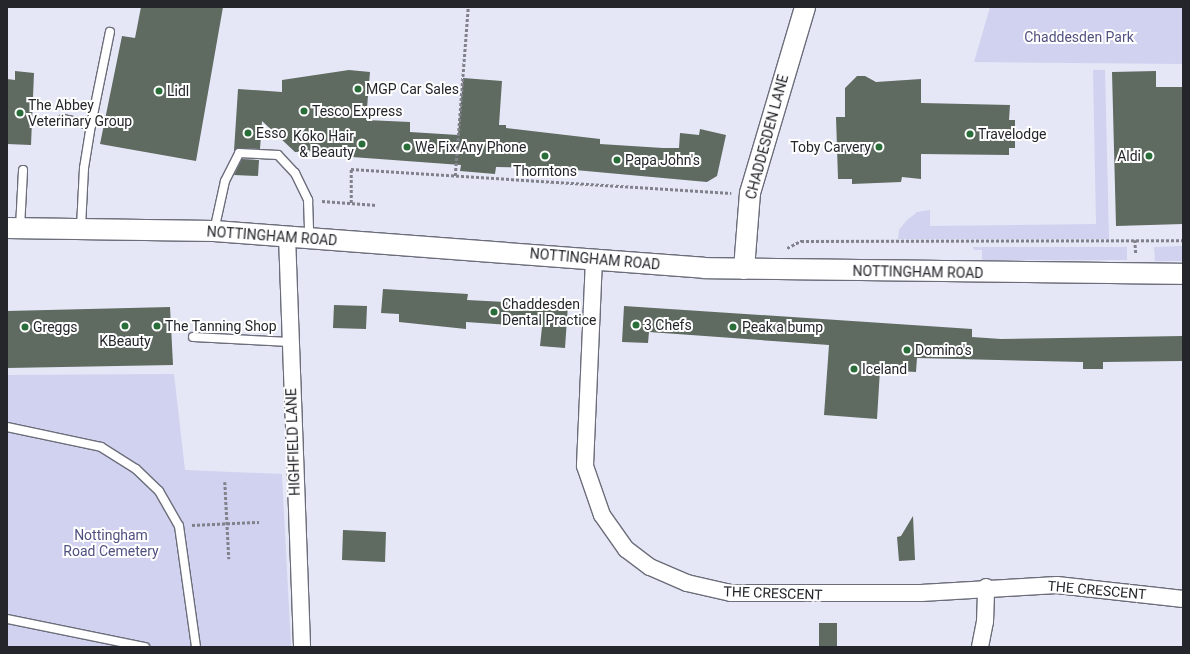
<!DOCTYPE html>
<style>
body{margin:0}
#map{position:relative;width:1190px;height:654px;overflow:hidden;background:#e5e7f6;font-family:Roboto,sans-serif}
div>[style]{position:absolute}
.green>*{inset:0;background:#d0d2ef}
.building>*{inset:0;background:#5f6a60}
.path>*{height:2.5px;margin-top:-1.25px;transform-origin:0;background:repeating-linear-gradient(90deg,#80818b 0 3px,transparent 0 5px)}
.roads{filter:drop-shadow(1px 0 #6b6d7a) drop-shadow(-1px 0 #6b6d7a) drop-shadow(0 1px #6b6d7a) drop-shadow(0 -1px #6b6d7a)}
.service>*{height:8px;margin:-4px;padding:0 4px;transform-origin:4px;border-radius:4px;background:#fff}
.minor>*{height:16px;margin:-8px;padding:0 8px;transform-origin:8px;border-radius:8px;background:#fff}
.tertiary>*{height:20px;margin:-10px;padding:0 10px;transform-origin:10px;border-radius:10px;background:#fff}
.dots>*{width:11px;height:11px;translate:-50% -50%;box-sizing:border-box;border:2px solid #fff;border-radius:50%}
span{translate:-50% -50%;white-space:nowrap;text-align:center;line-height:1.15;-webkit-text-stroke:4px #fff;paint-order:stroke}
.park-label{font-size:14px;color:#4f5180}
.poi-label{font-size:14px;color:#25262b}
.left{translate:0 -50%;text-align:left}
.right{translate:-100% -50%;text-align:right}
.street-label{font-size:14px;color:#25262b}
.frame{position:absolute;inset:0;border:8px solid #25262b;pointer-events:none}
</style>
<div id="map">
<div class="green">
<div style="clip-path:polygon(990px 7px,1183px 7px,1183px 64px,974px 62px)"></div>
<div style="clip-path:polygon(1093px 70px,1105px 70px,1109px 239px,898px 239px,899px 230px,906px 221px,917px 212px,930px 210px,930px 226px,1096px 224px)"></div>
<div style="clip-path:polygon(1183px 246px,1183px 261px,1155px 261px,1154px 247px)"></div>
<div style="clip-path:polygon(973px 247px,1127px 247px,1127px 260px,982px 260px,982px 250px,974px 250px)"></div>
<div style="clip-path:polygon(174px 374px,185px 470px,282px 474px,291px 647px,7px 647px,7px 375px)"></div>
</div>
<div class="building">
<div style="clip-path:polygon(141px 7px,223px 7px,196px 161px,100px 144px,122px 36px,135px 38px)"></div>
<div style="clip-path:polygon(349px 70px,370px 72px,366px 120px,410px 122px,410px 132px,458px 135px,463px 78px,502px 81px,499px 125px,506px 125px,506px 128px,600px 139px,600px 144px,663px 148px,679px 148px,680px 133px,699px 135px,700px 129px,726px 135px,717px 176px,707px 182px,553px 168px,496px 167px,495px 174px,460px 171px,461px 165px,352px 157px,352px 150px,295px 152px,262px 121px,260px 149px,239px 148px,234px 151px,238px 89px,282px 92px,282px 80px)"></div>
<div style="clip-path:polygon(15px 71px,34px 73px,31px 145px,7px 144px,7px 79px,15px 80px)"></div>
<div style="clip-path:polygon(1156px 71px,1156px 87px,1183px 87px,1183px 224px,1116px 226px,1112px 72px)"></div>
<div style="clip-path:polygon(857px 76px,865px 76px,876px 82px,921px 79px,921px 103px,1010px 105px,1009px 120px,1015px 120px,1015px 148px,1009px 148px,1009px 155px,921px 154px,921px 179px,902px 177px,901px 182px,852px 184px,852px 179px,838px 179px,836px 117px,845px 117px,845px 88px)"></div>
<div style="clip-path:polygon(242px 159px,259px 160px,258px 176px,234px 175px)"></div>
<div style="clip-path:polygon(383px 289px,468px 294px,467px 300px,568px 305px,565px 348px,540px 346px,542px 327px,466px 322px,466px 329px,399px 322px,399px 314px,381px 313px)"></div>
<div style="clip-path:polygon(334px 305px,367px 306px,366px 329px,333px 328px)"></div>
<div style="clip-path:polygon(624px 306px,972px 329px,972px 337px,1001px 339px,1183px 336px,1183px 361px,1103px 362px,1103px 369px,1083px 369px,1083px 362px,917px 358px,916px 372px,880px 370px,877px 419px,824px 415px,829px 345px,649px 332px,648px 343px,622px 342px)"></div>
<div style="clip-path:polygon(170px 307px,173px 365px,7px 368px,7px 311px)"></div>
<div style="clip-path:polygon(913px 516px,915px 560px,899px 561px,897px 537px,901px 536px)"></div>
<div style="clip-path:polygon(343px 530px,386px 532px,385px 562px,342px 560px)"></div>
<div style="clip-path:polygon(819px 623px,837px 623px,837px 647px,819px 647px)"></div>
</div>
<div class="path">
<div style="left:455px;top:176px;width:169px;rotate:-85.6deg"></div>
<div style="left:322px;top:201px;width:55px;rotate:4.2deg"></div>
<div style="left:351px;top:203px;width:34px;rotate:-90deg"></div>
<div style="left:351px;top:169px;width:381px;rotate:3.6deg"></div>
<div style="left:1135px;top:240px;width:14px;rotate:86deg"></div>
<div style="left:787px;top:248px;width:16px;rotate:-27deg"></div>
<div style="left:801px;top:241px;width:382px;rotate:-0.1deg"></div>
<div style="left:225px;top:482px;width:77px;rotate:87deg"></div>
<div style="left:192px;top:525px;width:67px;rotate:-2.6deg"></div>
</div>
<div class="roads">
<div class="service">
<div style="left:63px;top:119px;width:29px;rotate:12deg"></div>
<div style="left:91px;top:125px;width:44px;rotate:99.2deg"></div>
<div style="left:84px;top:168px;width:60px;rotate:92.9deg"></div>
<div style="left:91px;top:125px;width:95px;rotate:-78.5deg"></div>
<div style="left:20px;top:228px;width:58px;rotate:-87deg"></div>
<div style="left:214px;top:231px;width:51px;rotate:-77.6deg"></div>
<div style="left:225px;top:181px;width:31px;rotate:-63deg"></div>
<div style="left:239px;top:153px;width:39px;rotate:3deg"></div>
<div style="left:278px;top:155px;width:25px;rotate:47deg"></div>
<div style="left:295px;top:173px;width:30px;rotate:64deg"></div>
<div style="left:308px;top:200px;width:38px;rotate:88deg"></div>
<div style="left:193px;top:337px;width:97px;rotate:3deg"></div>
<div style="left:7px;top:427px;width:96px;rotate:12deg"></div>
<div style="left:101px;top:447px;width:41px;rotate:32.2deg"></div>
<div style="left:136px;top:469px;width:32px;rotate:44deg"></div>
<div style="left:159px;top:491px;width:40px;rotate:60.3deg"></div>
<div style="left:179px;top:526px;width:122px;rotate:82deg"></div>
<div style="left:7px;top:619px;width:141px;rotate:11.5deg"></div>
</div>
<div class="minor">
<div style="left:287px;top:236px;width:411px;rotate:87.9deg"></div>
<div style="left:594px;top:259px;width:207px;rotate:92.5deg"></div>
<div style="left:585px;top:466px;width:52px;rotate:70.9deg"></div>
<div style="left:602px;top:515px;width:42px;rotate:54.8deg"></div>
<div style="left:626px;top:549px;width:30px;rotate:37deg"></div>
<div style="left:650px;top:567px;width:40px;rotate:23.4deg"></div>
<div style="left:687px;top:583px;width:45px;rotate:12.8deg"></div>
<div style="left:731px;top:593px;width:190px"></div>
<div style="left:921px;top:593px;width:136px;rotate:-3.4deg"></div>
<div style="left:1057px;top:585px;width:127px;rotate:6.3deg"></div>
<div style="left:980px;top:647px;width:25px;rotate:-79deg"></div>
<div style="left:985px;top:622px;width:35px;rotate:-88deg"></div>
</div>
<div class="tertiary">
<div style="left:7px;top:228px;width:207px;rotate:0.8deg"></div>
<div style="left:214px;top:231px;width:491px;rotate:4.3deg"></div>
<div style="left:704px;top:268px;width:479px;rotate:0.7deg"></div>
<div style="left:744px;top:269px;width:76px;rotate:-85.5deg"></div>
<div style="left:750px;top:193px;width:194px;rotate:-73.5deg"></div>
</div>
</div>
<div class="dots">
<div style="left:358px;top:89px;background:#296e39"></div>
<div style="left:159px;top:91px;background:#296e39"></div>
<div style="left:304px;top:111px;background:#296e39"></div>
<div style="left:20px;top:113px;background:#296e39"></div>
<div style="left:248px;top:133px;background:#296e39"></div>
<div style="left:970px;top:134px;background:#296e39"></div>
<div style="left:362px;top:144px;background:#296e39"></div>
<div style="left:407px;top:147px;background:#296e39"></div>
<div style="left:879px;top:147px;background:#296e39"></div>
<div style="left:545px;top:156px;background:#296e39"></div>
<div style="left:1149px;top:156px;background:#296e39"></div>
<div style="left:617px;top:160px;background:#296e39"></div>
<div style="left:494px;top:312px;background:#296e39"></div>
<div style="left:636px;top:325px;background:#296e39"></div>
<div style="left:125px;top:326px;background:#296e39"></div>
<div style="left:157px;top:326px;background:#296e39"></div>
<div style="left:25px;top:327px;background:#296e39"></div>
<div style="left:733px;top:327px;background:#296e39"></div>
<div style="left:907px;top:350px;background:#296e39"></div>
<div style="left:854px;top:369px;background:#296e39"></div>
</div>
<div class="park-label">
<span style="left:1079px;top:37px">Chaddesden Park</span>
<span style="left:111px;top:543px">Nottingham<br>Road Cemetery</span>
</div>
<div class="poi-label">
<span class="left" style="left:366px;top:89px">MGP Car Sales</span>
<span class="left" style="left:167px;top:91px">Lidl</span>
<span class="left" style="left:28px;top:113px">The Abbey<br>Veterinary Group</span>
<span class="left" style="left:312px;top:111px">Tesco Express</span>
<span class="left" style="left:256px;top:133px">Esso</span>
<span class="left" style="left:978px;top:134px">Travelodge</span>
<span class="right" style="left:354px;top:144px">Koko Hair<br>&amp; Beauty</span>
<span class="left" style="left:415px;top:147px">We Fix Any Phone</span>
<span class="right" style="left:871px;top:147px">Toby Carvery</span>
<span class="right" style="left:1141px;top:156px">Aldi</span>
<span class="left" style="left:625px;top:160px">Papa John's</span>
<span style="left:545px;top:171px">Thorntons</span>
<span class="left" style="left:502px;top:312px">Chaddesden<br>Dental Practice</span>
<span class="left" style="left:644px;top:325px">3 Chefs</span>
<span class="left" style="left:165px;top:326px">The Tanning Shop</span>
<span class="left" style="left:33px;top:327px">Greggs</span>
<span class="left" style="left:742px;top:327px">Peak a bump</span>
<span style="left:125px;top:341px">KBeauty</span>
<span class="left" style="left:915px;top:350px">Domino's</span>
<span class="left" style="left:862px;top:369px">Iceland</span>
</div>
<div class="street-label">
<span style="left:767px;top:137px;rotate:-75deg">CHADDESDEN LANE</span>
<span style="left:272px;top:236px;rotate:4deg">NOTTINGHAM ROAD</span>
<span style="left:595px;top:259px;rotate:5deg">NOTTINGHAM ROAD</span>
<span style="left:918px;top:272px;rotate:1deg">NOTTINGHAM ROAD</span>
<span style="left:293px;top:442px;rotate:-92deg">HIGHFIELD LANE</span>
<span style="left:1097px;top:590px;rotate:5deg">THE CRESCENT</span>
<span style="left:773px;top:593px;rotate:2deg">THE CRESCENT</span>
</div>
<div class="frame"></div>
</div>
